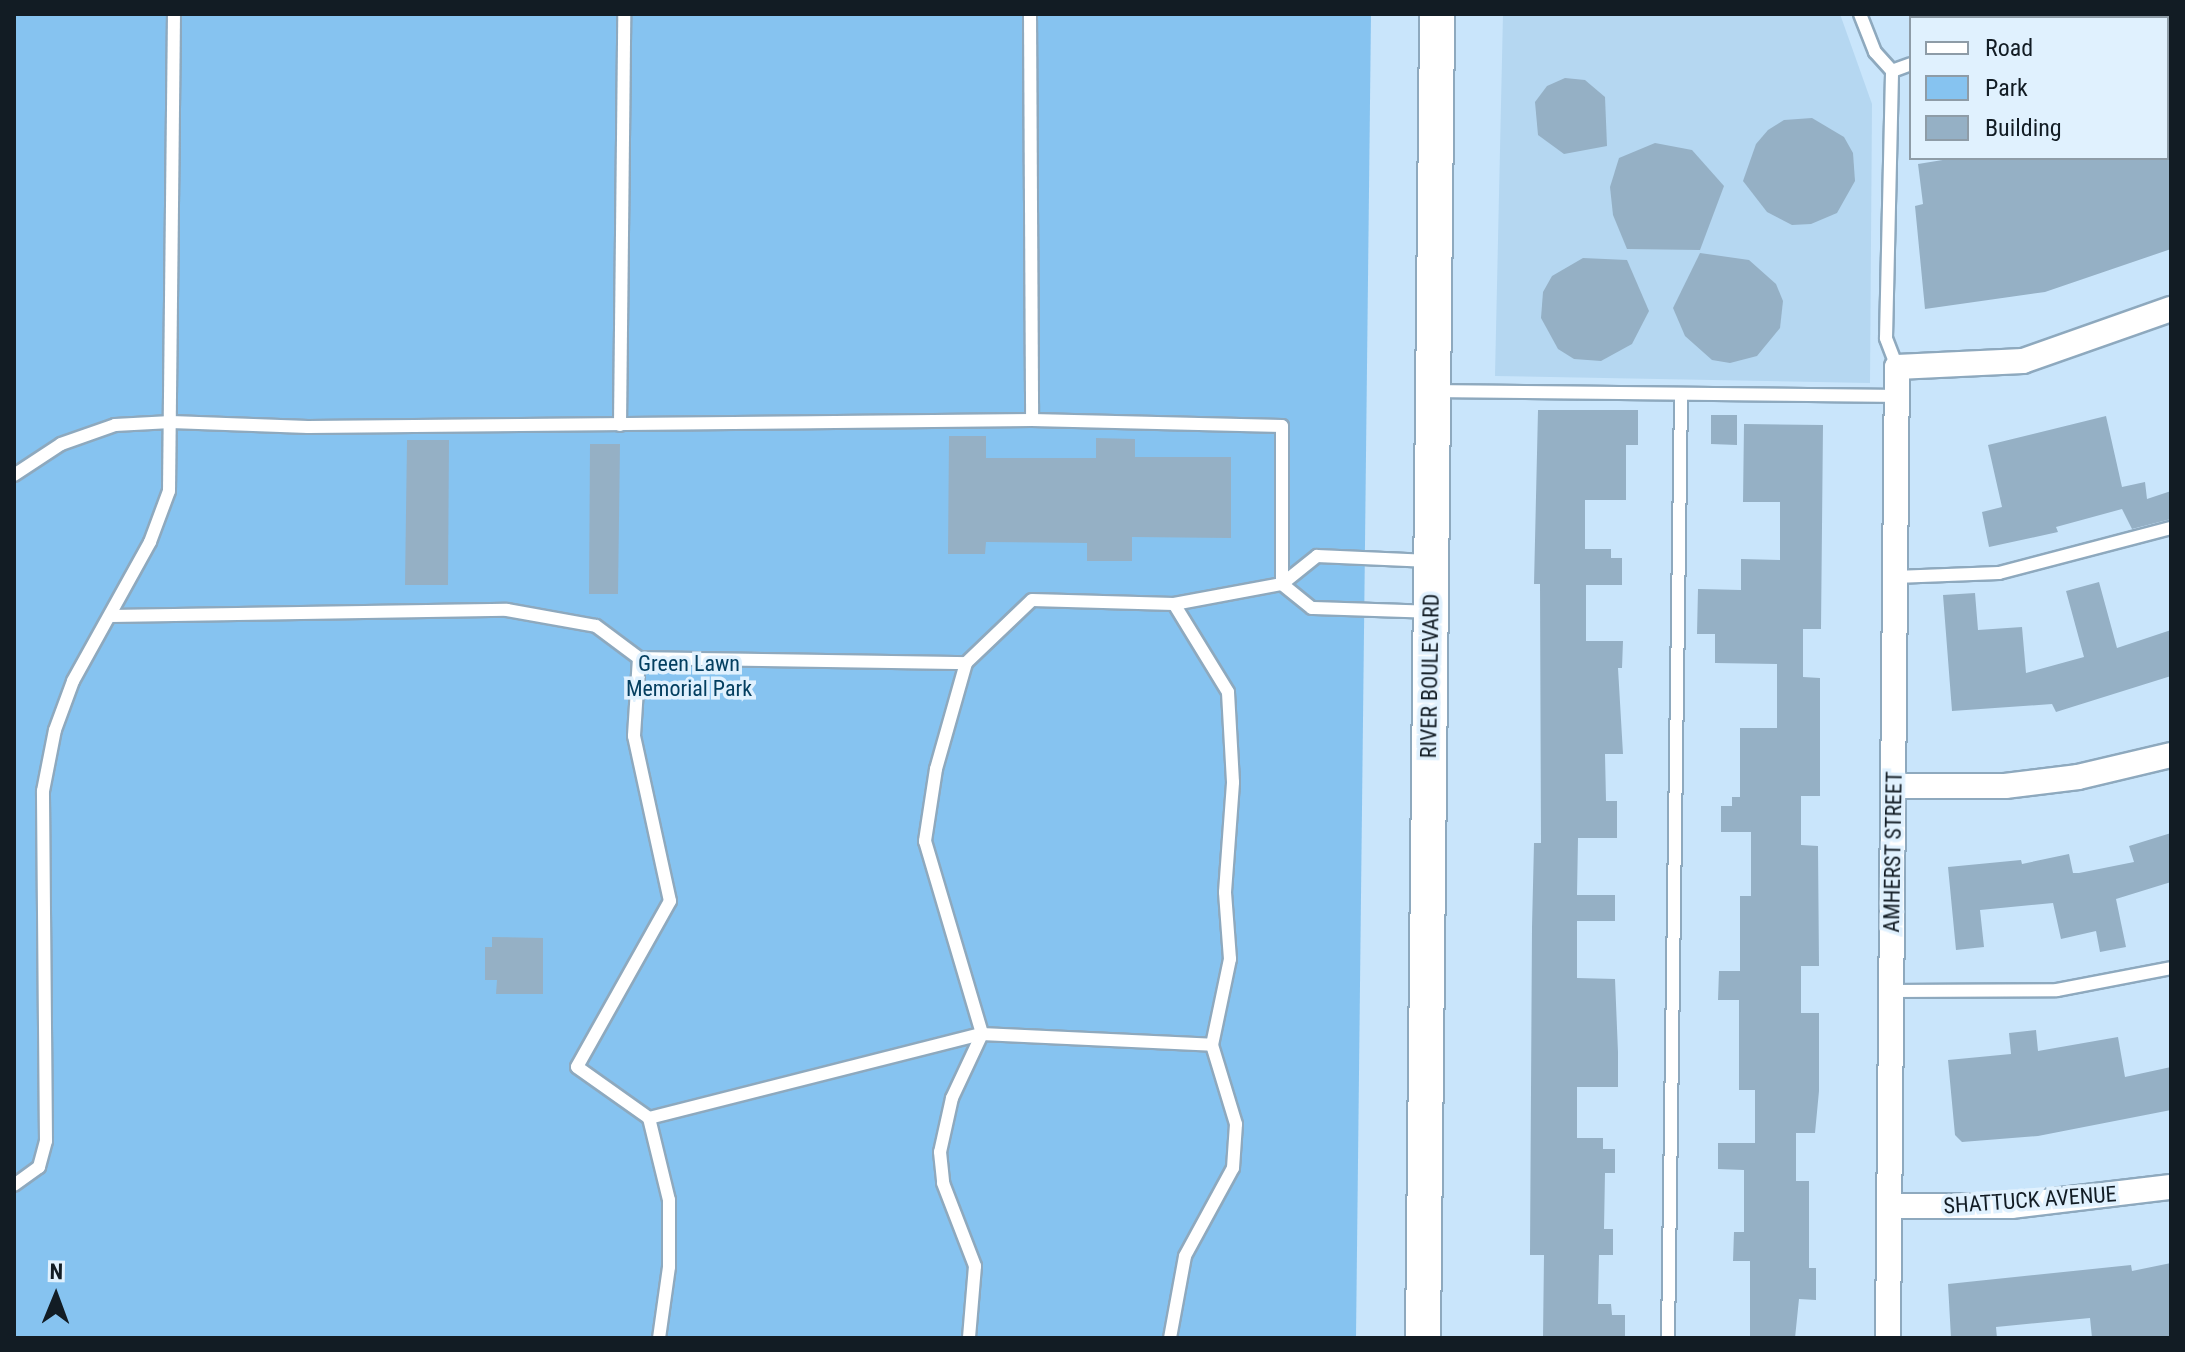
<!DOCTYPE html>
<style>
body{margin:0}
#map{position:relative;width:2185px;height:1352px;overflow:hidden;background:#c9e5fb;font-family:"Roboto Condensed",sans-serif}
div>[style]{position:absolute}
.built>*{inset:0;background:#b5d7f1}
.green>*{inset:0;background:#86c3f0}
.building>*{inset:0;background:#95b0c5}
.roads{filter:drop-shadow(2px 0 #8ea9be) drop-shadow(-2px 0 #8ea9be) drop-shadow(0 2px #8ea9be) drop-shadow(0 -2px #8ea9be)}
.service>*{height:12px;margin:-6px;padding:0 6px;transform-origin:6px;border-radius:6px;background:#fff}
.minor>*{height:24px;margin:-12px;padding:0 12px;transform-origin:12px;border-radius:12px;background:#fff}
.secondary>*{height:34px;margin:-17px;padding:0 17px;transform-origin:17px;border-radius:17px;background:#fff}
span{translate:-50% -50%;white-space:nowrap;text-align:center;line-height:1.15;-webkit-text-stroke:7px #e0f1fe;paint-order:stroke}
.park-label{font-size:22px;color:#043f60}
.street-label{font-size:22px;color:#121c24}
.frame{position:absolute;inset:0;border:16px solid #121c24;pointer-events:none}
.legend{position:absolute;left:1909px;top:16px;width:260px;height:144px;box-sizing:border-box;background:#e0f1fe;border:2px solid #8e9ca7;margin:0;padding:10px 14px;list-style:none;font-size:24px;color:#121c24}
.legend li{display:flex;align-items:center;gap:16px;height:40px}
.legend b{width:40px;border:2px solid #8e9ca7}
.north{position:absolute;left:16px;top:1256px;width:80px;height:80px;-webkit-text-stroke:6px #e0f1fe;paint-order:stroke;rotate:1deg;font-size:22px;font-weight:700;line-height:32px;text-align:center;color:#121c24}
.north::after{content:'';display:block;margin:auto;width:28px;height:36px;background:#121c24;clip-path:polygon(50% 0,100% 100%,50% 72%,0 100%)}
</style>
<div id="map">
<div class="built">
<div style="clip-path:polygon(1503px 14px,1840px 14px,1872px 104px,1870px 383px,1495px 376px)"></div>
</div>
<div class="green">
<div style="clip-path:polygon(14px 14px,1371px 14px,1356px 1338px,14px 1338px)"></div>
</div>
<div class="building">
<div style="clip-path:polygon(1565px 78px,1585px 80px,1605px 97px,1607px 146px,1564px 154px,1538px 135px,1535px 102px,1547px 86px)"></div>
<div style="clip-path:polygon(1812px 118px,1844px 137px,1853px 153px,1855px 181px,1837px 213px,1811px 224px,1792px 225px,1767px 212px,1743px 181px,1756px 144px,1768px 130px,1784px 120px)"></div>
<div style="clip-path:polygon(1655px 143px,1692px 150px,1724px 186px,1700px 250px,1627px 249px,1613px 215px,1610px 187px,1619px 158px)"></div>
<div style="clip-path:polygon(2171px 147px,2171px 249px,2045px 292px,1925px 309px,1915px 206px,1923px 204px,1918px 164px,1955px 158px,2167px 158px)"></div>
<div style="clip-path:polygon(1700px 253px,1749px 260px,1776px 284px,1783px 301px,1780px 328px,1757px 356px,1730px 363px,1712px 360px,1685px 336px,1673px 308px)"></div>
<div style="clip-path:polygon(1583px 258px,1627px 260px,1649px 311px,1632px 344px,1601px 361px,1574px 359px,1558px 349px,1541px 318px,1543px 292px,1552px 276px)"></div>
<div style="clip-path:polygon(1538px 410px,1638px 410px,1638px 445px,1626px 445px,1626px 500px,1585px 500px,1585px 549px,1611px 549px,1611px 558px,1622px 558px,1622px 585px,1586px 585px,1586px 641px,1623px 641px,1622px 668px,1618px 668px,1623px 754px,1605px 754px,1606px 801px,1617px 801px,1617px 838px,1578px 838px,1577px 895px,1615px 895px,1615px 921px,1577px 921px,1577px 978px,1615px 979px,1618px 1052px,1618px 1087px,1577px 1087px,1577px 1138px,1603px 1138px,1603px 1149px,1615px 1149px,1615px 1173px,1605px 1173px,1604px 1229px,1613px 1229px,1613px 1255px,1599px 1255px,1598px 1304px,1611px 1304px,1612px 1315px,1625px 1315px,1625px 1338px,1543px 1338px,1544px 1255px,1530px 1255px,1532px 927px,1534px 843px,1541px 843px,1540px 584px,1534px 584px)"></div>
<div style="clip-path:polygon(1711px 415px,1737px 415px,1737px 445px,1711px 444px)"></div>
<div style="clip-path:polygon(2106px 416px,2122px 487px,2145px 482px,2147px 499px,2171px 491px,2171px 519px,2132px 529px,2122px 509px,2056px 527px,2058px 532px,1989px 547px,1982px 512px,2002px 507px,1988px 445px)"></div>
<div style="clip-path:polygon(1744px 424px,1823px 425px,1821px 629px,1803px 629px,1803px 677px,1820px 678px,1820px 796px,1801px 796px,1801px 845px,1818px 846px,1819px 966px,1801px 966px,1801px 1013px,1819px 1013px,1819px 1091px,1815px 1133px,1796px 1133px,1796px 1181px,1809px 1181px,1809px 1268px,1816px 1268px,1816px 1300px,1799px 1299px,1795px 1338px,1750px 1338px,1750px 1261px,1733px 1261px,1734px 1232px,1744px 1232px,1744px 1170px,1718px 1169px,1718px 1143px,1755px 1143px,1755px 1090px,1739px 1090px,1739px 1000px,1718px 1000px,1719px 971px,1740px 971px,1740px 896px,1751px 896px,1751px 832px,1721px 832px,1721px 806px,1732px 806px,1732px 797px,1740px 797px,1740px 728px,1777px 728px,1777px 664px,1715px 663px,1715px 634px,1697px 634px,1698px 589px,1741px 590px,1741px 559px,1780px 560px,1780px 502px,1743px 502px)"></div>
<div style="clip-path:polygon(949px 436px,986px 436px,986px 458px,1096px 458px,1096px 438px,1135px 439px,1135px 457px,1231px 457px,1231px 538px,1132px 537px,1132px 561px,1087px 561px,1087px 543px,986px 542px,985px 554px,948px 554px)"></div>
<div style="clip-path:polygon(407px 440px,449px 440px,448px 585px,405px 585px)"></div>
<div style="clip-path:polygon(590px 444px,620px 444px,618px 594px,589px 594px)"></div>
<div style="clip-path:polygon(2099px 582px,2117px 648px,2171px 630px,2171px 676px,2056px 712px,2052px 704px,1952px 711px,1943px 595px,1975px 593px,1978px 630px,2022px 627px,2026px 673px,2084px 657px,2066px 591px)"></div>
<div style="clip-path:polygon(2171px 833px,2171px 882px,2116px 899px,2126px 947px,2100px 952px,2096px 931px,2061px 939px,2053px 903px,1980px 910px,1984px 947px,1956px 950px,1948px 867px,2021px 860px,2022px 864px,2069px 854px,2073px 873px,2079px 873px,2134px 862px,2129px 846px)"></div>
<div style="clip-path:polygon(492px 937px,543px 938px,543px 994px,496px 994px,497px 980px,485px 980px,485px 947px,492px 947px)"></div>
<div style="clip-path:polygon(2036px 1030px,2038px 1051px,2118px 1037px,2125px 1077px,2171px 1067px,2171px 1110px,2038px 1136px,1962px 1142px,1955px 1135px,1948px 1060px,2011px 1054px,2009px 1033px)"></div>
<div style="clip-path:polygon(2171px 1263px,2171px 1338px,2092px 1338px,2090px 1318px,1996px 1327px,1997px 1338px,1951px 1338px,1948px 1284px,2131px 1265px,2132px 1271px)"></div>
</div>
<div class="roads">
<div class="service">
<div style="left:1030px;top:14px;width:406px;rotate:89.7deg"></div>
<div style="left:1860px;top:14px;width:41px;rotate:68.5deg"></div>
<div style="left:1875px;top:52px;width:25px;rotate:48deg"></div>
<div style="left:2040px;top:18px;width:12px;rotate:-20deg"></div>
<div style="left:1897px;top:367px;width:31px;rotate:-111deg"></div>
<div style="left:1886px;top:338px;width:267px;rotate:-88.7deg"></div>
<div style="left:1892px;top:71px;width:20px;rotate:-20deg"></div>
<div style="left:1436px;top:391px;width:461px;rotate:0.6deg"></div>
<div style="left:620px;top:425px;width:411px;rotate:-89.4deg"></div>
<div style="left:14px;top:475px;width:56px;rotate:-33.4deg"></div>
<div style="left:61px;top:444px;width:57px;rotate:-19.4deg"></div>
<div style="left:115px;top:425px;width:56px;rotate:-3.1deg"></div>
<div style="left:171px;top:422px;width:137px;rotate:2.1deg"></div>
<div style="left:308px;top:427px;width:724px;rotate:-0.55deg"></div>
<div style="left:1032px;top:420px;width:250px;rotate:1.4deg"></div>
<div style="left:1282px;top:426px;width:158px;rotate:90deg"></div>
<div style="left:1895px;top:577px;width:104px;rotate:-2.2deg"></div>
<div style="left:1999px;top:573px;width:178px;rotate:-14.7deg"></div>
<div style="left:1282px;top:584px;width:38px;rotate:39deg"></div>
<div style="left:1312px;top:608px;width:118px;rotate:1.9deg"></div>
<div style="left:111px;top:616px;width:396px;rotate:-0.9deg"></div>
<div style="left:507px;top:610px;width:90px;rotate:10.2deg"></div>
<div style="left:596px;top:626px;width:54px;rotate:36.7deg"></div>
<div style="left:639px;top:658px;width:327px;rotate:0.9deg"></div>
<div style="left:966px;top:663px;width:91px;rotate:-43.7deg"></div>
<div style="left:1032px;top:600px;width:142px;rotate:1.6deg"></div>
<div style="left:1174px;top:604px;width:110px;rotate:-10.5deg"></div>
<div style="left:1282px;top:584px;width:45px;rotate:-38.7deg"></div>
<div style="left:1317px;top:556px;width:113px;rotate:2.5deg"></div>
<div style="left:639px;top:658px;width:78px;rotate:93.7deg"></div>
<div style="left:634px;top:736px;width:169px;rotate:77.7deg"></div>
<div style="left:670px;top:901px;width:190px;rotate:119.3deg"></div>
<div style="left:577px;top:1067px;width:88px;rotate:35.3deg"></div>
<div style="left:649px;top:1118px;width:84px;rotate:76.3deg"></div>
<div style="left:669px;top:1200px;width:67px;rotate:90deg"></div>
<div style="left:669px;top:1267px;width:72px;rotate:98deg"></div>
<div style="left:966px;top:663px;width:110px;rotate:105.8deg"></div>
<div style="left:936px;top:769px;width:73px;rotate:98.7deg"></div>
<div style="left:925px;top:841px;width:201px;rotate:73.5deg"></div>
<div style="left:982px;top:1034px;width:71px;rotate:115.1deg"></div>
<div style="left:952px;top:1098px;width:55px;rotate:102.5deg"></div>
<div style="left:940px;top:1152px;width:31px;rotate:84deg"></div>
<div style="left:943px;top:1183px;width:89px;rotate:68.9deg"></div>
<div style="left:975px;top:1266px;width:72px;rotate:94.8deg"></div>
<div style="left:1891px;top:991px;width:166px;rotate:-0.3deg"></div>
<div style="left:2057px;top:990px;width:116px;rotate:-10.9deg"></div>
<div style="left:649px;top:1118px;width:343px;rotate:-14.2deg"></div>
<div style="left:982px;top:1034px;width:230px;rotate:2.7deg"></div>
<div style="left:14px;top:1185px;width:31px;rotate:-36deg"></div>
<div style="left:39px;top:1167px;width:27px;rotate:-75deg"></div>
<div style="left:46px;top:1141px;width:350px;rotate:-90.5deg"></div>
<div style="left:43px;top:791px;width:62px;rotate:-78.9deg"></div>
<div style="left:55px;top:730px;width:52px;rotate:-69.8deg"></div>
<div style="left:73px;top:681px;width:159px;rotate:-61deg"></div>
<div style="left:150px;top:542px;width:54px;rotate:-69.6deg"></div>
<div style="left:169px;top:491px;width:477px;rotate:-89.4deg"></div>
<div style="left:1170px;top:1338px;width:83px;rotate:-79.6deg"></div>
<div style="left:1185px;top:1256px;width:100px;rotate:-61.4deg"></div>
<div style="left:1233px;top:1168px;width:44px;rotate:-86.1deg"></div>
<div style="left:1236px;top:1124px;width:83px;rotate:-106.9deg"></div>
<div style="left:1212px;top:1045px;width:88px;rotate:-78.2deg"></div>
<div style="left:1230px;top:959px;width:67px;rotate:-94.3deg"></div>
<div style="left:1225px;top:892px;width:110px;rotate:-85.8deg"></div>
<div style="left:1233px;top:782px;width:90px;rotate:-93.2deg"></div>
<div style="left:1228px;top:692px;width:103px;rotate:-121.5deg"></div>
<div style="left:1668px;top:1338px;width:944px;rotate:-89.21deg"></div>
</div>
<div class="minor">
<div style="left:1893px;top:786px;width:112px"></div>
<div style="left:2005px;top:786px;width:74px;rotate:-7deg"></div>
<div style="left:2078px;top:777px;width:96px;rotate:-13.3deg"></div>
<div style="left:1889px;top:1206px;width:122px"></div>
<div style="left:2011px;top:1206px;width:161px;rotate:-6.8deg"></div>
<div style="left:1888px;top:1338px;width:971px;rotate:-89.47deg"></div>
<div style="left:1897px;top:367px;width:126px;rotate:-2.7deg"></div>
<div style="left:2023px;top:361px;width:157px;rotate:-19.4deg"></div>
</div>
<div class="secondary">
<div style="left:1423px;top:1338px;width:1324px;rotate:-89.39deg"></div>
</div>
</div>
<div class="park-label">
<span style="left:689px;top:676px">Green Lawn<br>Memorial Park</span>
</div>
<div class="street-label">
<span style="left:1430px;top:676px;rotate:-89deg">RIVER BOULEVARD</span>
<span style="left:1893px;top:852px;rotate:-89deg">AMHERST STREET</span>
<span style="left:2030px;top:1200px;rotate:-4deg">SHATTUCK AVENUE</span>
</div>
<div class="frame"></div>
<ul class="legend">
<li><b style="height:10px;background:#fff"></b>Road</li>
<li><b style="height:22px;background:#86c3f0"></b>Park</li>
<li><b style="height:22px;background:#95b0c5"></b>Building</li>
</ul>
<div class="north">N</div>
</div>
